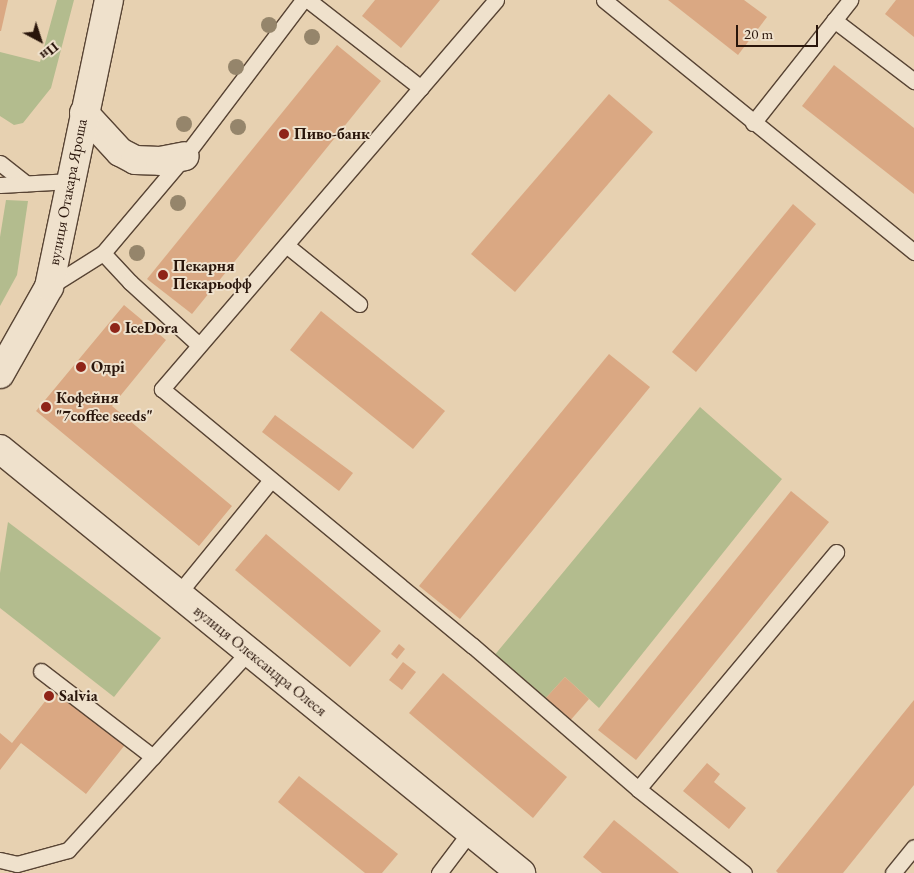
<!DOCTYPE html>
<meta charset="utf-8">
<style>
body{margin:0}
#map{position:relative;width:914px;height:873px;overflow:hidden;background:#e7d1b1;font-family:"EB Garamond",serif}
div>[style]{position:absolute}
.green>*{inset:0;background:#b3bc8e}
.building>*{inset:0;background:#daa883}
.roads{filter:drop-shadow(1px 0 #584434) drop-shadow(-1px 0 #584434) drop-shadow(0 1px #584434) drop-shadow(0 -1px #584434)}
.lane>*{height:15px;margin:-7.5px;padding:0 7.5px;transform-origin:7.5px;border-radius:7.5px;background:#efe1cc}
.street>*{height:28px;margin:-14px;padding:0 14px;transform-origin:14px;border-radius:14px;background:#efe1cc}
.secondary>*{height:28px;margin:-14px;padding:0 14px;transform-origin:14px;border-radius:14px;background:#efe1cc}
.trees>*{width:16px;height:16px;margin:-8px;border-radius:50%;background:#95856b}
.dots>*{width:14px;height:14px;translate:-50% -50%;box-sizing:border-box;border:2px solid #efe1cc;border-radius:50%}
span{translate:-50% -50%;white-space:nowrap;text-align:center;line-height:1.15;-webkit-text-stroke:4px #efe1cc;paint-order:stroke}
.poi-label{font-size:16px;color:#29150b;font-weight:700}
.left{translate:0 -50%;text-align:left}
.street-label{font-size:16px;color:#29150b}
.north{position:absolute;left:15px;top:15px;width:50px;height:50px;-webkit-text-stroke:4px #efe1cc;paint-order:stroke;rotate:140deg;font-size:14px;font-weight:700;line-height:20px;text-align:center;color:#29150b}
.north::after{content:'';display:block;margin:auto;width:18px;height:22px;background:#29150b;clip-path:polygon(50% 0,100% 100%,50% 72%,0 100%)}
.scale{position:absolute;left:736px;top:25px;width:82px;height:22px;box-sizing:border-box;border:2px solid #29150b;border-top:0;padding-left:6px;font-size:15px;line-height:18px;white-space:nowrap;color:#29150b;-webkit-text-stroke:4px #efe1cc;paint-order:stroke}
</style>
<div id="map">
<div class="green">
<div style="clip-path:polygon(57px 0,74px 0,51px 88px,23px 123px,14px 125px,0 116px,0 52px,40px 62px)"></div>
<div style="clip-path:polygon(6px 200px,28px 201px,17px 275px,0 306px,0 237px)"></div>
<div style="clip-path:polygon(700px 407px,782px 479px,599px 708px,565px 677px,544px 700px,493px 657px)"></div>
<div style="clip-path:polygon(8px 522px,161px 638px,114px 697px,0 608px,0 573px)"></div>
</div>
<div class="building">
<div style="clip-path:polygon(0 0,8px 0,1px 31px,0 31px)"></div>
<div style="clip-path:polygon(375px 0,440px 0,401px 48px,362px 16px)"></div>
<div style="clip-path:polygon(668px 0,744px 0,767px 17px,738px 55px)"></div>
<div style="clip-path:polygon(914px 0,914px 37px,885px 14px,896px 0)"></div>
<div style="clip-path:polygon(337px 45px,381px 81px,192px 314px,147px 279px)"></div>
<div style="clip-path:polygon(834px 65px,914px 128px,914px 194px,802px 106px)"></div>
<div style="clip-path:polygon(609px 94px,653px 132px,515px 292px,471px 254px)"></div>
<div style="clip-path:polygon(793px 204px,816px 224px,696px 372px,672px 352px)"></div>
<div style="clip-path:polygon(124px 305px,166px 340px,112px 406px,232px 506px,199px 546px,36px 411px)"></div>
<div style="clip-path:polygon(321px 311px,445px 411px,413px 449px,290px 350px)"></div>
<div style="clip-path:polygon(609px 354px,650px 387px,460px 619px,419px 586px)"></div>
<div style="clip-path:polygon(275px 415px,353px 473px,339px 491px,262px 432px)"></div>
<div style="clip-path:polygon(791px 491px,829px 522px,636px 760px,598px 730px)"></div>
<div style="clip-path:polygon(266px 534px,381px 631px,350px 667px,235px 570px)"></div>
<div style="clip-path:polygon(399px 644px,405px 649px,397px 659px,391px 654px)"></div>
<div style="clip-path:polygon(403px 662px,416px 672px,402px 690px,389px 680px)"></div>
<div style="clip-path:polygon(443px 673px,567px 777px,533px 818px,409px 713px)"></div>
<div style="clip-path:polygon(565px 677px,589px 699px,568px 723px,544px 700px)"></div>
<div style="clip-path:polygon(58px 685px,128px 741px,86px 794px,21px 743px,0 770px,0 733px,12px 743px)"></div>
<div style="clip-path:polygon(914px 700px,914px 785px,843px 873px,778px 873px,776px 871px)"></div>
<div style="clip-path:polygon(707px 763px,720px 774px,714px 782px,746px 808px,729px 829px,683px 791px)"></div>
<div style="clip-path:polygon(299px 776px,398px 854px,382px 873px,365px 873px,278px 802px)"></div>
<div style="clip-path:polygon(614px 820px,640px 841px,679px 873px,602px 873px,583px 857px)"></div>
</div>
<div class="roads">
<div class="lane">
<div style="left:308px;top:0;width:143px;rotate:37.9deg"></div>
<div style="left:496px;top:0;width:513px;rotate:130.65deg"></div>
<div style="left:162px;top:389px;width:403px;rotate:39.6deg"></div>
<div style="left:473px;top:646px;width:218px;rotate:40.9deg"></div>
<div style="left:638px;top:789px;width:135px;rotate:38.4deg"></div>
<div style="left:604px;top:0;width:400px;rotate:39.1deg"></div>
<div style="left:834px;top:20px;width:101px;rotate:37.3deg"></div>
<div style="left:753px;top:123px;width:157px;rotate:-51.7deg"></div>
<div style="left:0;top:163px;width:33px;rotate:38deg"></div>
<div style="left:0;top:185px;width:71px;rotate:-3.2deg"></div>
<div style="left:286px;top:245px;width:94px;rotate:38.9deg"></div>
<div style="left:103px;top:253px;width:40px;rotate:47deg"></div>
<div style="left:130px;top:282px;width:93px;rotate:42.4deg"></div>
<div style="left:49px;top:287px;width:64px;rotate:-32.2deg"></div>
<div style="left:103px;top:253px;width:127px;rotate:-49.8deg"></div>
<div style="left:185px;top:156px;width:196px;rotate:-52.9deg"></div>
<div style="left:178px;top:594px;width:147px;rotate:-50.8deg"></div>
<div style="left:41px;top:671px;width:141px;rotate:37.5deg"></div>
<div style="left:638px;top:789px;width:309px;rotate:-50.1deg"></div>
<div style="left:0;top:860px;width:17px;rotate:13deg"></div>
<div style="left:17px;top:864px;width:53px;rotate:-15.4deg"></div>
<div style="left:68px;top:850px;width:269px;rotate:-47.7deg"></div>
<div style="left:439px;top:873px;width:51px;rotate:-52.9deg"></div>
<div style="left:893px;top:873px;width:33px;rotate:-51deg"></div>
</div>
<div class="street">
<div style="left:84px;top:113px;width:53px;rotate:47.3deg"></div>
<div style="left:120px;top:152px;width:17px;rotate:28deg"></div>
<div style="left:135px;top:160px;width:25px;rotate:2deg"></div>
<div style="left:160px;top:161px;width:25px;rotate:-11deg"></div>
<div style="left:0;top:449px;width:672px;rotate:39.14deg"></div>
</div>
<div class="secondary">
<div style="left:0;top:374px;width:100px;rotate:-60.6deg"></div>
<div style="left:49px;top:287px;width:293px;rotate:-78.2deg"></div>
</div>
</div>
<div class="trees">
<div style="left:269px;top:25px"></div>
<div style="left:312px;top:37px"></div>
<div style="left:236px;top:67px"></div>
<div style="left:184px;top:124px"></div>
<div style="left:238px;top:127px"></div>
<div style="left:178px;top:203px"></div>
<div style="left:137px;top:253px"></div>
</div>
<div class="dots">
<div style="left:284px;top:134px;background:#8f2418"></div>
<div style="left:163px;top:275px;background:#8f2418"></div>
<div style="left:115px;top:328px;background:#8f2418"></div>
<div style="left:81px;top:367px;background:#8f2418"></div>
<div style="left:46px;top:407px;background:#8f2418"></div>
<div style="left:49px;top:696px;background:#8f2418"></div>
</div>
<div class="poi-label">
<span class="left" style="left:294px;top:134px">Пиво-банк</span>
<span class="left" style="left:173px;top:275px">Пекарня<br>Пекарьофф</span>
<span class="left" style="left:125px;top:328px">IceDora</span>
<span class="left" style="left:91px;top:367px">Одрі</span>
<span class="left" style="left:56px;top:407px">Кофейня<br>"7coffee seeds"</span>
<span class="left" style="left:59px;top:696px">Salvia</span>
</div>
<div class="street-label">
<span style="left:68px;top:192px;rotate:-79deg">вулиця Отакара Яроша</span>
<span style="left:260px;top:661px;rotate:39deg">вулиця Олександра Олеся</span>
</div>
<div class="north">Пн</div>
<div class="scale">20 m</div>
</div>
